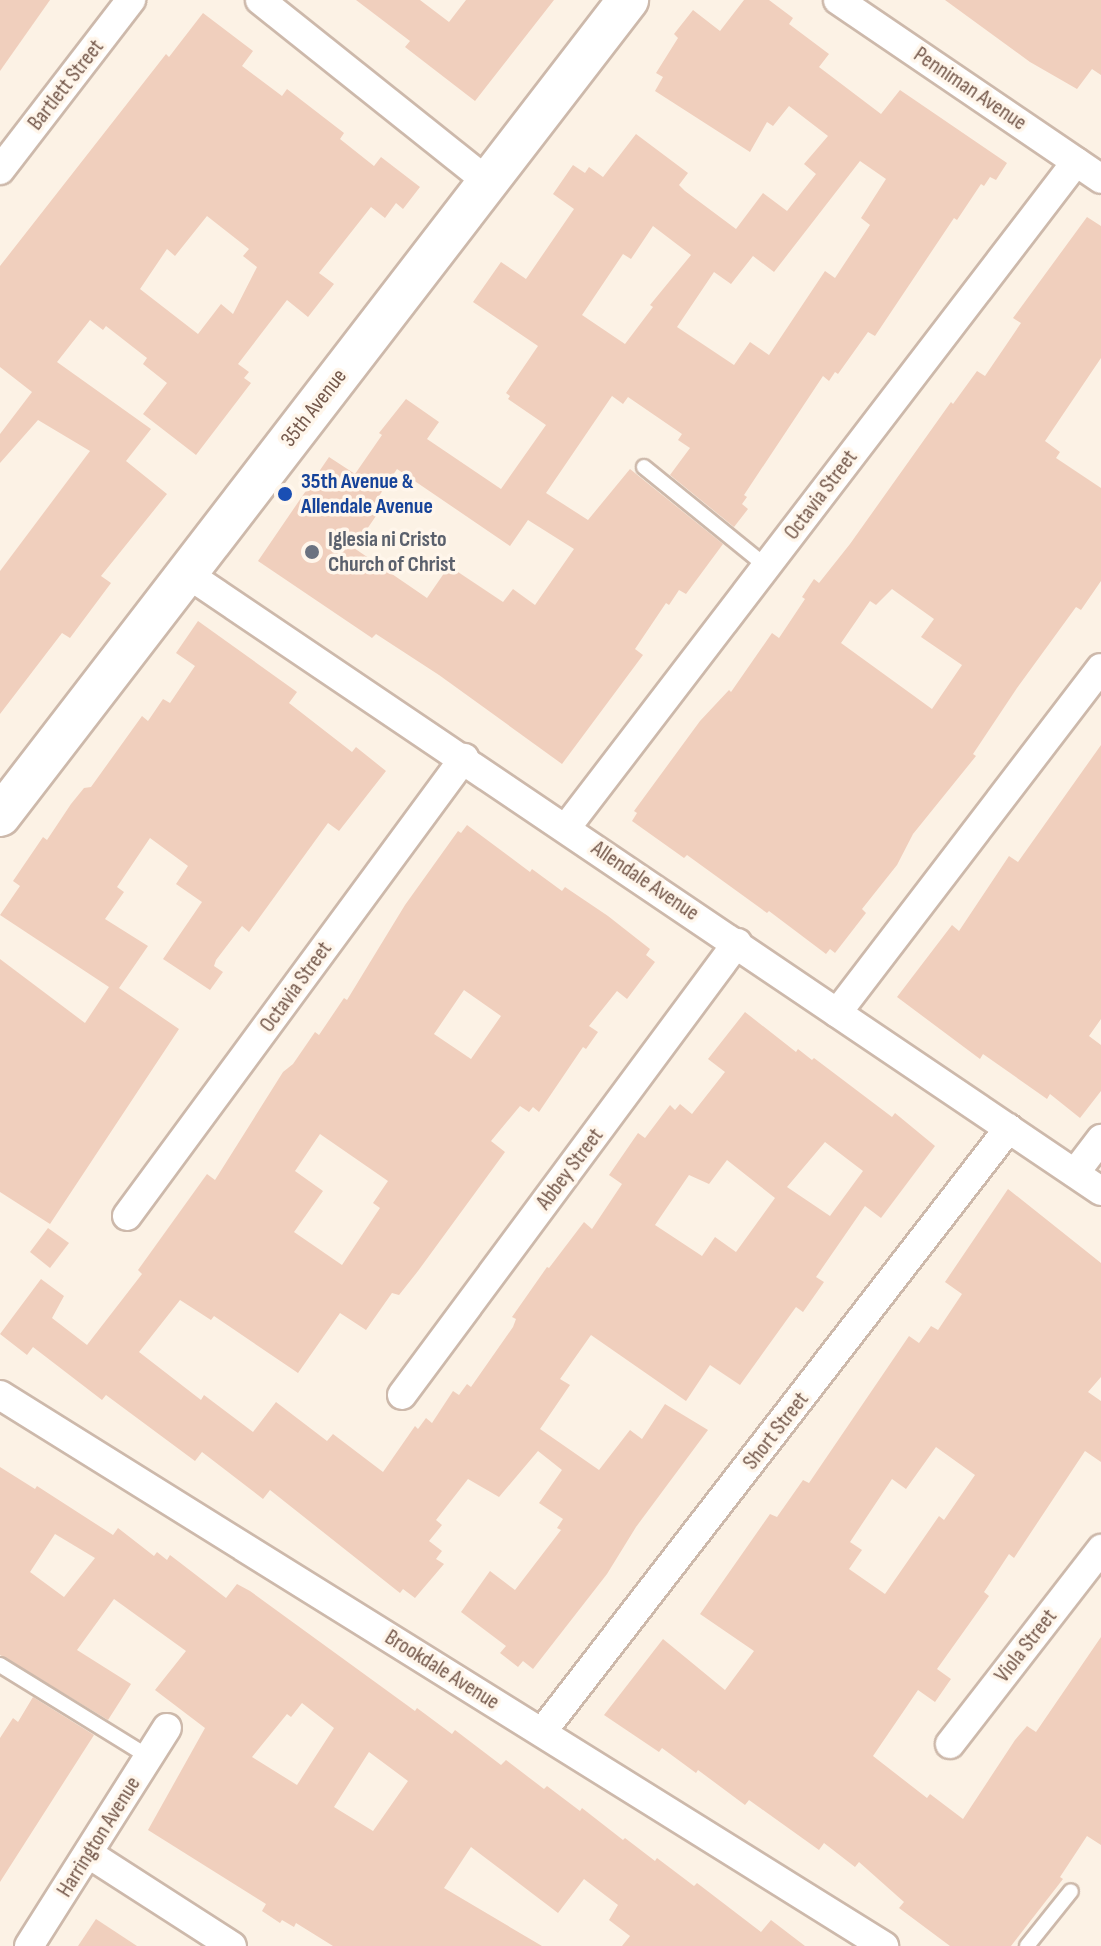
<!DOCTYPE html>
<style>
body{margin:0}
#map{position:relative;width:1101px;height:1946px;overflow:hidden;background:#fcf2e5;font-family:"Sofia Sans Condensed",sans-serif}
div>[style]{position:absolute}
.building>*{inset:0;background:#f0cfbd}
.roads{filter:drop-shadow(2px 0 #cdb9ab) drop-shadow(-2px 0 #cdb9ab) drop-shadow(0 2px #cdb9ab) drop-shadow(0 -2px #cdb9ab)}
.lane>*{height:14px;margin:-7px;padding:0 7px;transform-origin:7px;border-radius:7px;background:#fff}
.street>*{height:28px;margin:-14px;padding:0 14px;transform-origin:14px;border-radius:14px;background:#fff}
.secondary>*{height:40px;margin:-20px;padding:0 20px;transform-origin:20px;border-radius:20px;background:#fff}
.dots>*{width:22px;height:22px;translate:-50% -50%;box-sizing:border-box;border:4px solid #fff6eb;border-radius:50%}
span{translate:-50% -50%;white-space:nowrap;text-align:center;line-height:1.15;-webkit-text-stroke:7px #fff6eb;paint-order:stroke}
.street-label{font-size:22px;color:#74584b}
.transit-label{font-size:22px;color:#164399;font-weight:700}
.left{translate:0 -50%;text-align:left}
.worship-label{font-size:22px;color:#5b616d;font-weight:700}
</style>
<div id="map">
<div class="building">
<div style="clip-path:polygon(0 0,50px 0,0 71px)"></div>
<div style="clip-path:polygon(356px 0,420px 0,449px 22px,466px 0,554px 0,475px 101px,405px 47px,410px 41px)"></div>
<div style="clip-path:polygon(evenodd,744px 0,769px 0,793px 18px,789px 24px,829px 54px,819px 67px,881px 114px,900px 90px,1007px 163px,996px 180px,990px 177px,984px 186px,981px 184px,957px 220px,954px 218px,875px 336px,868px 332px,838px 374px,835px 372px,829px 381px,823px 376px,744px 495px,747px 497px,742px 504px,748px 509px,734px 527px,670px 475px,690px 448px,678px 440px,682px 434px,628px 397px,623px 404px,612px 396px,546px 493px,588px 520px,630px 469px,723px 544px,686px 594px,679px 590px,669px 605px,666px 603px,635px 649px,643px 655px,562px 764px,439px 675px,376px 634px,372px 638px,258px 561px,329px 457px,355px 474px,382px 435px,379px 433px,406px 399px,439px 422px,427px 439px,501px 489px,546px 425px,508px 399px,510px 396px,506px 393px,538px 346px,473px 302px,501px 262px,526px 279px,574px 209px,553px 194px,573px 165px,585px 173px,589px 167px,603px 177px,636px 134px,688px 173px,679px 185px,685px 191px,736px 229px,763px 193px,787px 211px,816px 174px,804px 164px,828px 136px,789px 106px,773px 126px,767px 122px,750px 152px,655px 91px,663px 77px,656px 73px,678px 38px,674px 34px,693px 10px,720px 31px,744px 0,860px 161px,886px 179px,861px 218px,870px 225px,835px 278px,825px 271px,769px 355px,750px 342px,734px 365px,677px 327px,714px 272px,731px 284px,753px 256px,774px 272px,860px 161px,744px 0,653px 226px,691px 255px,650px 305px,653px 307px,625px 344px,582px 315px,623px 254px,631px 259px,653px 226px,744px 0,397px 469px,510px 546px,528px 520px,574px 549px,535px 605px,513px 589px,503px 602px,449px 566px,427px 598px,354px 548px,378px 513px,371px 508px,397px 469px)"></div>
<div style="clip-path:polygon(945px 0,1101px 0,1101px 75px,1092px 69px,1077px 89px,1030px 62px)"></div>
<div style="clip-path:polygon(evenodd,203px 13px,253px 51px,242px 66px,282px 96px,287px 89px,344px 133px,340px 139px,374px 166px,381px 157px,420px 187px,403px 209px,396px 203px,385px 218px,371px 207px,319px 273px,334px 284px,308px 317px,287px 300px,238px 364px,249px 372px,244px 378px,251px 383px,196px 455px,143px 414px,167px 383px,143px 364px,147px 358px,106px 326px,103px 330px,90px 320px,57px 362px,151px 429px,126px 461px,167px 494px,101px 576px,111px 583px,70px 638px,62px 633px,0 714px,0 571px,90px 451px,38px 420px,0 463px,0 434px,32px 392px,0 367px,0 266px,166px 54px,169px 57px,203px 13px,207px 216px,249px 249px,243px 256px,257px 267px,233px 314px,221px 304px,198px 334px,140px 289px,167px 249px,175px 256px,207px 216px)"></div>
<div style="clip-path:polygon(evenodd,1087px 217px,1101px 226px,1101px 358px,1045px 441px,1060px 452px,1056px 458px,1101px 488px,1101px 581px,1081px 610px,1076px 607px,1017px 688px,973px 754px,976px 756px,913px 834px,897px 865px,862px 909px,866px 913px,835px 953px,830px 949px,826px 954px,769px 911px,767px 913px,687px 855px,684px 858px,632px 821px,637px 813px,634px 811px,700px 721px,729px 690px,731px 692px,772px 633px,779px 638px,805px 599px,802px 597px,814px 579px,819px 583px,850px 544px,951px 402px,953px 404px,977px 371px,985px 376px,1021px 323px,1013px 318px,1087px 217px,892px 589px,934px 619px,921px 637px,962px 665px,932px 709px,841px 643px,870px 601px,876px 605px,892px 589px)"></div>
<div style="clip-path:polygon(198px 621px,297px 692px,289px 703px,352px 752px,356px 747px,386px 771px,339px 831px,328px 823px,249px 932px,242px 926px,216px 960px,214px 966px,223px 972px,210px 990px,163px 959px,202px 902px,176px 884px,188px 866px,150px 838px,117px 887px,124px 892px,105px 919px,148px 946px,119px 988px,179px 1029px,50px 1224px,0 1192px,0 959px,85px 1023px,109px 987px,0 915px,20px 886px,13px 881px,43px 837px,47px 840px,71px 804px,84px 788px,91px 787px,142px 716px,148px 721px,163px 699px,170px 703px,195px 666px,176px 653px)"></div>
<div style="clip-path:polygon(1101px 745px,1101px 1019px,1089px 1036px,1101px 1045px,1101px 1091px,1080px 1118px,1050px 1094px,1047px 1099px,983px 1054px,980px 1059px,897px 997px,952px 925px,959px 931px,1009px 856px,1018px 862px)"></div>
<div style="clip-path:polygon(evenodd,467px 825px,530px 872px,532px 869px,562px 891px,565px 887px,608px 916px,650px 949px,646px 955px,655px 962px,627px 999px,617px 991px,589px 1026px,598px 1032px,586px 1049px,583px 1047px,539px 1112px,533px 1107px,529px 1112px,520px 1106px,491px 1141px,505px 1152px,418px 1271px,399px 1295px,392px 1293px,366px 1330px,340px 1313px,298px 1373px,214px 1316px,211px 1320px,180px 1300px,139px 1352px,201px 1400px,204px 1395px,253px 1432px,276px 1402px,327px 1441px,333px 1434px,383px 1472px,415px 1426px,418px 1429px,426px 1418px,432px 1423px,453px 1391px,459px 1395px,467px 1384px,471px 1387px,513px 1327px,516px 1319px,512px 1317px,547px 1267px,549px 1268px,584px 1222px,592px 1229px,622px 1184px,609px 1175px,638px 1133px,645px 1138px,670px 1105px,675px 1110px,680px 1104px,692px 1114px,725px 1072px,708px 1059px,745px 1012px,796px 1052px,798px 1049px,812px 1060px,814px 1058px,892px 1117px,895px 1113px,935px 1146px,881px 1218px,865px 1206px,816px 1277px,824px 1282px,803px 1312px,796px 1307px,740px 1385px,710px 1365px,686px 1401px,591px 1335px,560px 1379px,570px 1385px,540px 1429px,599px 1470px,630px 1430px,642px 1439px,665px 1404px,708px 1430px,636px 1527px,607px 1574px,533px 1669px,523px 1661px,518px 1667px,500px 1653px,506px 1646px,461px 1612px,490px 1571px,515px 1590px,561px 1530px,557px 1528px,563px 1519px,539px 1503px,562px 1470px,538px 1451px,499px 1497px,468px 1479px,436px 1520px,442px 1525px,429px 1541px,442px 1551px,436px 1559px,444px 1564px,415px 1598px,403px 1589px,400px 1593px,270px 1490px,263px 1499px,202px 1452px,195px 1461px,106px 1395px,102px 1400px,33px 1347px,27px 1355px,0 1334px,41px 1279px,64px 1296px,52px 1318px,87px 1345px,142px 1274px,138px 1270px,207px 1174px,215px 1180px,283px 1072px,293px 1064px,315px 1032px,319px 1035px,344px 998px,347px 1000px,405px 905px,458px 831px,461px 833px,467px 825px,464px 990px,501px 1016px,471px 1059px,434px 1034px,464px 990px,467px 825px,320px 1134px,388px 1181px,373px 1203px,380px 1208px,342px 1265px,294px 1232px,323px 1191px,295px 1171px,320px 1134px,467px 825px,825px 1142px,863px 1171px,830px 1216px,787px 1187px,825px 1142px,467px 825px,727px 1160px,775px 1198px,736px 1252px,715px 1237px,702px 1256px,655px 1225px,689px 1175px,709px 1184px,727px 1160px)"></div>
<div style="clip-path:polygon(evenodd,1008px 1189px,1101px 1263px,1101px 1377px,1088px 1392px,1101px 1401px,1101px 1462px,1085px 1451px,1014px 1558px,1009px 1554px,984px 1592px,989px 1596px,937px 1669px,951px 1679px,935px 1702px,918px 1690px,873px 1756px,927px 1798px,930px 1794px,963px 1819px,1015px 1740px,1027px 1726px,1036px 1732px,1101px 1637px,1101px 1845px,1087px 1836px,1060px 1877px,1063px 1879px,1011px 1946px,950px 1946px,899px 1908px,904px 1902px,859px 1862px,855px 1867px,824px 1843px,819px 1850px,749px 1800px,745px 1805px,698px 1770px,696px 1773px,662px 1748px,659px 1752px,604px 1715px,663px 1639px,725px 1690px,754px 1651px,700px 1614px,770px 1514px,777px 1517px,803px 1480px,809px 1483px,909px 1336px,919px 1343px,931px 1326px,938px 1330px,962px 1294px,945px 1282px,1008px 1189px,936px 1447px,975px 1475px,944px 1520px,939px 1516px,885px 1594px,849px 1569px,862px 1550px,850px 1542px,892px 1479px,906px 1489px,936px 1447px)"></div>
<div style="clip-path:polygon(48px 1228px,69px 1243px,50px 1268px,30px 1252px)"></div>
<div style="clip-path:polygon(evenodd,0 1467px,35px 1489px,37px 1486px,113px 1535px,118px 1528px,154px 1556px,157px 1552px,167px 1560px,170px 1555px,226px 1598px,237px 1584px,250px 1591px,415px 1711px,417px 1708px,452px 1734px,455px 1730px,501px 1765px,506px 1760px,544px 1789px,547px 1786px,580px 1811px,582px 1808px,623px 1840px,625px 1838px,655px 1861px,657px 1858px,694px 1886px,697px 1883px,761px 1932px,771px 1920px,805px 1946px,622px 1946px,630px 1936px,609px 1920px,618px 1905px,584px 1879px,558px 1913px,471px 1847px,444px 1888px,542px 1946px,333px 1946px,296px 1923px,294px 1927px,282px 1920px,280px 1923px,262px 1911px,266px 1904px,148px 1830px,205px 1728px,155px 1690px,186px 1651px,114px 1599px,77px 1650px,131px 1684px,108px 1720px,0 1655px,0 1467px,55px 1534px,95px 1558px,64px 1597px,30px 1572px,55px 1534px,0 1467px,302px 1703px,334px 1728px,297px 1785px,252px 1757px,287px 1714px,291px 1717px,302px 1703px,0 1467px,369px 1752px,408px 1781px,373px 1831px,334px 1807px,369px 1752px)"></div>
<div style="clip-path:polygon(33px 1697px,94px 1735px,0 1882px,0 1738px,13px 1718px,18px 1722px)"></div>
<div style="clip-path:polygon(96px 1919px,137px 1946px,78px 1946px)"></div>
</div>
<div class="roads">
<div class="lane">
<div style="left:644px;top:467px;width:157px;rotate:39.1deg"></div>
<div style="left:0;top:1665px;width:175px;rotate:31.7deg"></div>
<div style="left:1027px;top:1946px;width:70px;rotate:-51.3deg"></div>
</div>
<div class="street">
<div style="left:260px;top:0;width:292px;rotate:38.6deg"></div>
<div style="left:838px;top:0;width:318px;rotate:34.2deg"></div>
<div style="left:0;top:170px;width:215px;rotate:-52.4deg"></div>
<div style="left:186px;top:573px;width:1104px;rotate:34.04deg"></div>
<div style="left:566px;top:828px;width:839px;rotate:-52.56deg"></div>
<div style="left:837px;top:1013px;width:434px;rotate:-52.6deg"></div>
<div style="left:1075px;top:1173px;width:43px;rotate:-52.6deg"></div>
<div style="left:127px;top:1216px;width:569px;rotate:-53.65deg"></div>
<div style="left:0;top:1395px;width:1042px;rotate:31.94deg"></div>
<div style="left:402px;top:1395px;width:563px;rotate:-53.46deg"></div>
<div style="left:542px;top:1732px;width:763px;rotate:-52.29deg"></div>
<div style="left:950px;top:1744px;width:247px;rotate:-52.2deg"></div>
<div style="left:89px;top:1854px;width:170px;rotate:32.8deg"></div>
<div style="left:29px;top:1946px;width:258px;rotate:-57.7deg"></div>
</div>
<div class="secondary">
<div style="left:0;top:816px;width:1030px;rotate:-52.42deg"></div>
</div>
</div>
<div class="dots">
<div style="left:285px;top:494px;background:#1a4fb4"></div>
<div style="left:312px;top:552px;background:#6b7280"></div>
</div>
<div class="street-label">
<span style="left:66px;top:85px;rotate:-52deg">Bartlett Street</span>
<span style="left:970px;top:89px;rotate:34deg">Penniman Avenue</span>
<span style="left:314px;top:408px;rotate:-52deg">35th Avenue</span>
<span style="left:821px;top:495px;rotate:-53deg">Octavia Street</span>
<span style="left:645px;top:881px;rotate:34deg">Allendale Avenue</span>
<span style="left:296px;top:987px;rotate:-54deg">Octavia Street</span>
<span style="left:570px;top:1169px;rotate:-53deg">Abbey Street</span>
<span style="left:776px;top:1431px;rotate:-52deg">Short Street</span>
<span style="left:1026px;top:1646px;rotate:-52deg">Viola Street</span>
<span style="left:442px;top:1670px;rotate:32deg">Brookdale Avenue</span>
<span style="left:99px;top:1837px;rotate:-58deg">Harrington Avenue</span>
</div>
<div class="transit-label">
<span class="left" style="left:301px;top:494px">35th Avenue &amp;<br>Allendale Avenue</span>
</div>
<div class="worship-label">
<span class="left" style="left:328px;top:552px">Iglesia ni Cristo<br>Church of Christ</span>
</div>
</div>
